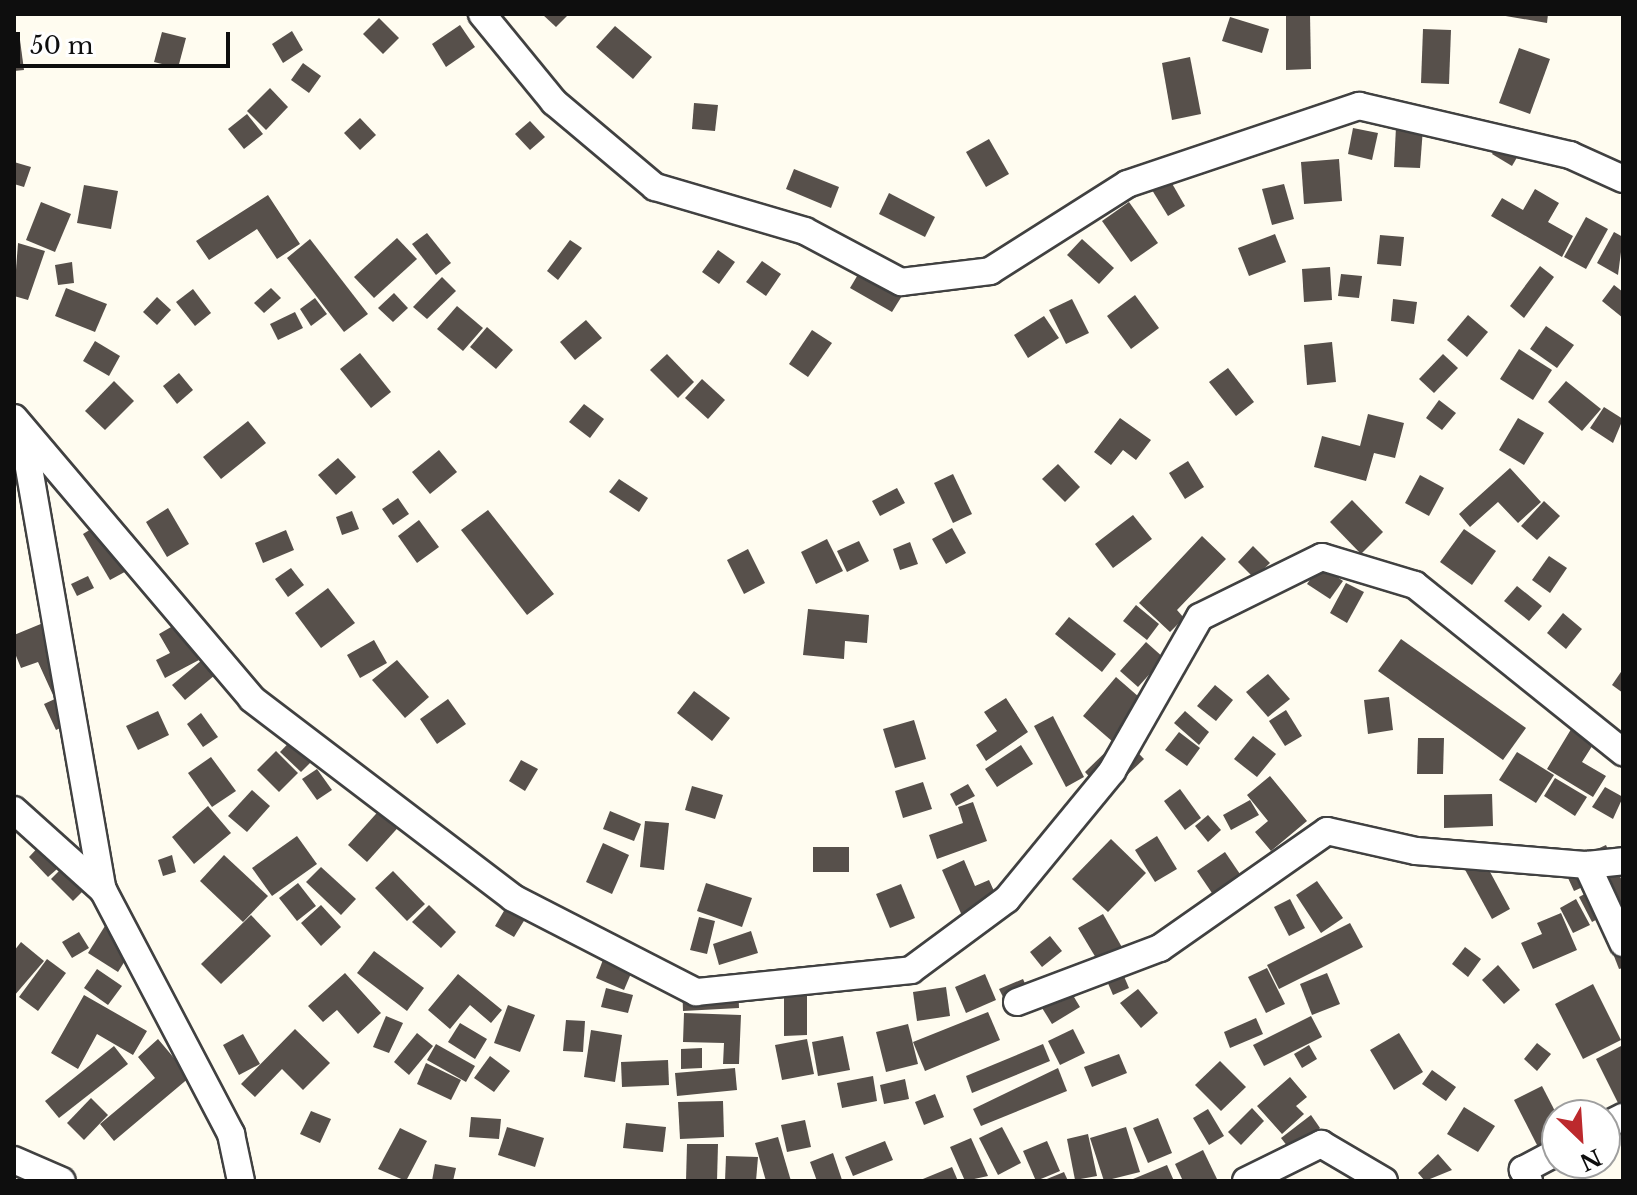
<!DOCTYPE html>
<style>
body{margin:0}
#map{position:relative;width:1637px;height:1195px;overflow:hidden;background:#fffcf0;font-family:"Libre Baskerville",serif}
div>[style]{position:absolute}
.building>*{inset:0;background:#57504b}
.roads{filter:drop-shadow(2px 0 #414141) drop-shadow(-2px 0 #414141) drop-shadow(0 2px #414141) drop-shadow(0 -2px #414141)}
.minor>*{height:26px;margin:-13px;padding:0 13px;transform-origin:13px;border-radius:13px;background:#fff}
span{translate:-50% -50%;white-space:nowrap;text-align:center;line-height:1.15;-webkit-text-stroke:8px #fff;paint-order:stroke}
.frame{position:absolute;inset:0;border:16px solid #0e0e0e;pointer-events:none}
.north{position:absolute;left:1541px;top:1099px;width:80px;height:80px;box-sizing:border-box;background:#fff;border:2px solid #9f9f9f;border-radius:50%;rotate:155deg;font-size:22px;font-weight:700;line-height:32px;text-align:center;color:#0e0e0e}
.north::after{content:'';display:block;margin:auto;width:28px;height:36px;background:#bc292d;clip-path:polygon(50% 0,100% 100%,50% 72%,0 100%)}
.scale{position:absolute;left:16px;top:32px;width:214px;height:36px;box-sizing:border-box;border:4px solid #0e0e0e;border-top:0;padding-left:10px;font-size:24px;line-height:28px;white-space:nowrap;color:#0e0e0e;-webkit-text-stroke:6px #fff;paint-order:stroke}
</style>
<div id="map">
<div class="building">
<div style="clip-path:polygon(542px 14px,569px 14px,556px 27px)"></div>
<div style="clip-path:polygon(1286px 14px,1310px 14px,1311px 69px,1286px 70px)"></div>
<div style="clip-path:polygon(1494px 14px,1548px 14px,1547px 23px)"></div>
<div style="clip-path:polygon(1230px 17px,1269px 29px,1262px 53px,1222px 41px)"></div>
<div style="clip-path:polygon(379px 18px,399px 38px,383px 54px,363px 34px)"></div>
<div style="clip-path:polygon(460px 25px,475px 47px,446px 67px,432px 44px)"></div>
<div style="clip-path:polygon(615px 26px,652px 57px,633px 79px,596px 47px)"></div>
<div style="clip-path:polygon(1423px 29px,1451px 30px,1449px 84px,1421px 83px)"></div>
<div style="clip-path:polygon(292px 31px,303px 50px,283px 63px,272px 44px)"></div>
<div style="clip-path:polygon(162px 32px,186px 38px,178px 68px,154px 62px)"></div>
<div style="clip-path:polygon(14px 40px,20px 40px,24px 70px,14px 71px)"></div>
<div style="clip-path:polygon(1519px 48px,1550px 59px,1530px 114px,1499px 103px)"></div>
<div style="clip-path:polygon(1190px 57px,1201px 114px,1172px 120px,1162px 63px)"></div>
<div style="clip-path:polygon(303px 63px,321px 76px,309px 93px,291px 80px)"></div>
<div style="clip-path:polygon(270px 88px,288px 107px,266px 130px,247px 111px)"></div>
<div style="clip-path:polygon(694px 103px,718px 105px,715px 131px,692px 129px)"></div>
<div style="clip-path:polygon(247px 114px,263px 134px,244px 149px,228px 129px)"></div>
<div style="clip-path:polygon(360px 118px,376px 135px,360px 150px,344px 133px)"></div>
<div style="clip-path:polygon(530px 121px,545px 137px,530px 150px,515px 134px)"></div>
<div style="clip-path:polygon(1396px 127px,1423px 128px,1420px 168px,1394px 167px)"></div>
<div style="clip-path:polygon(1353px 128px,1378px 133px,1372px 160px,1348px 154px)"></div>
<div style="clip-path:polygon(1503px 137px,1522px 149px,1512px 166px,1492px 154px)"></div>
<div style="clip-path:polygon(989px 139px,1009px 174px,986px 187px,966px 152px)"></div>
<div style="clip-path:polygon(1339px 159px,1342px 201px,1304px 204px,1301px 162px)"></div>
<div style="clip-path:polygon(14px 162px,31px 167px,24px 187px,14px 184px)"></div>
<div style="clip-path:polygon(794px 169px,839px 187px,831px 208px,786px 189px)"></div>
<div style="clip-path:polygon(1170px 180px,1185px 206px,1168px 216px,1152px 190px)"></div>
<div style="clip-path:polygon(1284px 184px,1294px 219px,1272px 225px,1262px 189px)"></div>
<div style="clip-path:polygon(84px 185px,118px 191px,111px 229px,77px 223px)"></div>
<div style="clip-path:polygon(1535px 189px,1559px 203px,1548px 222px,1573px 236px,1562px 257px,1491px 216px,1502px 198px,1523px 210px)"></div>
<div style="clip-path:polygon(889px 193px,935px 217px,925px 237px,879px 214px)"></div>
<div style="clip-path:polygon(268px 195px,300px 244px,277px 259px,257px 229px,209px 260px,196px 241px)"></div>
<div style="clip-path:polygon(41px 202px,71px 214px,55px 252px,26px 240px)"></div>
<div style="clip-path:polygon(1129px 202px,1158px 243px,1131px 262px,1102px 221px)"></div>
<div style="clip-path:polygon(1586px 217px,1608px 229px,1586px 269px,1564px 257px)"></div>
<div style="clip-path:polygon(1614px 232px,1623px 237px,1618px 275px,1597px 263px)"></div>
<div style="clip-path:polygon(427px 233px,451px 263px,436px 275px,412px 244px)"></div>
<div style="clip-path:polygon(1275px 234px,1286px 262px,1249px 276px,1238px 248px)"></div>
<div style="clip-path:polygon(1380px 235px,1404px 237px,1401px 266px,1377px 264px)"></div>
<div style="clip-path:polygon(397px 238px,417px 259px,374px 298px,354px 277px)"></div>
<div style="clip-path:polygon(310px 239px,368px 314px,344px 332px,287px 258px)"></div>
<div style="clip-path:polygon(1082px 239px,1114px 268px,1099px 284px,1067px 255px)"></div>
<div style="clip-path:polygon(570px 240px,582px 248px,558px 280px,547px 271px)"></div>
<div style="clip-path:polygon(18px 243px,45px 251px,28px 300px,14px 296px)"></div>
<div style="clip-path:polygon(718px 250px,735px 262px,719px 284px,702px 272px)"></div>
<div style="clip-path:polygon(762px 261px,781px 274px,766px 296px,746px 282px)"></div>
<div style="clip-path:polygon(72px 262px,74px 283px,58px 285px,55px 265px)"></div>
<div style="clip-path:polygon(863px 266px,905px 291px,892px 312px,850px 288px)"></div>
<div style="clip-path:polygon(1540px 266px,1554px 277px,1524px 318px,1510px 306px)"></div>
<div style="clip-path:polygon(1330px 267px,1332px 300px,1304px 302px,1302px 269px)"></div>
<div style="clip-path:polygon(1341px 274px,1362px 276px,1359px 298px,1338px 296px)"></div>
<div style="clip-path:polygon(442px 277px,456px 291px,427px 319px,413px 307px)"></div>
<div style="clip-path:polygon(1614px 285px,1623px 292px,1623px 318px,1602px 301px)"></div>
<div style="clip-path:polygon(66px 288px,107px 304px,95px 332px,55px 316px)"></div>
<div style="clip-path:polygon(271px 288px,281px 298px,264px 313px,254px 303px)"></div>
<div style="clip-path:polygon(193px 289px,211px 313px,195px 326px,176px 302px)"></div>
<div style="clip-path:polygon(394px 293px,408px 308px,393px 322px,378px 308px)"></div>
<div style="clip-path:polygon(1135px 295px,1159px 328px,1131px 349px,1107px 316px)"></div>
<div style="clip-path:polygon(157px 297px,171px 310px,157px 325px,143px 312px)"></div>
<div style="clip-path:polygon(315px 298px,327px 314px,311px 326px,300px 309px)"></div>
<div style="clip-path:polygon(1072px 299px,1089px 333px,1066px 344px,1049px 310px)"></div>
<div style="clip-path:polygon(1393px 299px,1417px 302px,1414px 324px,1391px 321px)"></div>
<div style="clip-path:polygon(457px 306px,483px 328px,463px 351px,437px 329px)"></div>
<div style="clip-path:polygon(295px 312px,303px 328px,278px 340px,270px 324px)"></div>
<div style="clip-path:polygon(1468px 315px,1488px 332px,1467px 357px,1447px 340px)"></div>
<div style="clip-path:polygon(1044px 316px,1059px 338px,1028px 358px,1014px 335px)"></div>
<div style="clip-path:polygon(586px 320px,602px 338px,575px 360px,560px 342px)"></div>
<div style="clip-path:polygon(1546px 326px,1574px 345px,1557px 368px,1530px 349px)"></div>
<div style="clip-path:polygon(487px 327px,513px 350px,496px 369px,470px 347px)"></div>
<div style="clip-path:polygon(812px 330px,832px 343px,808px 377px,789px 364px)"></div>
<div style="clip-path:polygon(95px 341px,120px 356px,109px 376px,83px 361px)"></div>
<div style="clip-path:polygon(1332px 342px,1336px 382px,1307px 385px,1304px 345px)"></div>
<div style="clip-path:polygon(1519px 349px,1552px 370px,1533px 400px,1500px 379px)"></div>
<div style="clip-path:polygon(360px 353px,391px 392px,371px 408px,340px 369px)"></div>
<div style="clip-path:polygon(667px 354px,694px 382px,678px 398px,650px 370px)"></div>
<div style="clip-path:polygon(1443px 354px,1458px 368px,1434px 393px,1419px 379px)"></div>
<div style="clip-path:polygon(1228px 368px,1254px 402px,1236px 416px,1209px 382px)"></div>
<div style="clip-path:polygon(179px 373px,193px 390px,177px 404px,163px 386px)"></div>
<div style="clip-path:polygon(702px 379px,725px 400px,708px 419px,685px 398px)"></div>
<div style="clip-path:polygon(114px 381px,134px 401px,105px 430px,85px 411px)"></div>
<div style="clip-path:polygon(1566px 381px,1601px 409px,1582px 431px,1548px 402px)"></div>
<div style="clip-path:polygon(1439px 400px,1456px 413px,1442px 430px,1426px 418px)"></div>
<div style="clip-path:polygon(584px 404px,604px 419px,590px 438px,569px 422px)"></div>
<div style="clip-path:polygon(1604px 407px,1623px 419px,1613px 443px,1590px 428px)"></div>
<div style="clip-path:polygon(1368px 414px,1404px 423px,1395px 458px,1374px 453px,1366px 481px,1314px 467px,1322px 436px,1360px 446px)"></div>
<div style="clip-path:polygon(1120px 418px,1151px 440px,1136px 460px,1123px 450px,1111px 465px,1094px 452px)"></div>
<div style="clip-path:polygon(1518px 418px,1544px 433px,1524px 465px,1499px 450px)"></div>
<div style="clip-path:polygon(248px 421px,266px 443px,221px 479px,203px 457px)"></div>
<div style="clip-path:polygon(439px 450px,457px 472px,430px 494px,412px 472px)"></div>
<div style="clip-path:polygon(338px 458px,356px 477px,336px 495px,318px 475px)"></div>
<div style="clip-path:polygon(1188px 461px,1204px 487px,1185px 499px,1169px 473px)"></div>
<div style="clip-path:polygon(1058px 464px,1080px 487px,1065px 502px,1042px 479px)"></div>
<div style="clip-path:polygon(1510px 468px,1541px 502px,1518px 523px,1498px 502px,1470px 527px,1459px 514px)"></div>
<div style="clip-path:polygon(953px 474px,972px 514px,953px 523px,934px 483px)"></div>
<div style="clip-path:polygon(1420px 475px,1444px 488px,1429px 516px,1405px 503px)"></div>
<div style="clip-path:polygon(619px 479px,648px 498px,639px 512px,609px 492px)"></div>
<div style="clip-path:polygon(897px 488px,905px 503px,880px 516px,872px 501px)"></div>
<div style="clip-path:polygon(398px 498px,409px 514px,393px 525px,382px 509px)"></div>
<div style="clip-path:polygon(1352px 500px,1383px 532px,1361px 554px,1330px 522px)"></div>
<div style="clip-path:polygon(1544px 501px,1560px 516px,1537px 540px,1521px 526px)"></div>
<div style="clip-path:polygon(168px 508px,189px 544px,167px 557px,146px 522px)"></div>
<div style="clip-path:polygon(488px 510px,554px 594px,527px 615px,461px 530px)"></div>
<div style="clip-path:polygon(352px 511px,359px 529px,342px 535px,336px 517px)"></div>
<div style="clip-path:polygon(1133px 515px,1152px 539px,1113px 568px,1095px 544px)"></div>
<div style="clip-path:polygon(419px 520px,439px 547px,417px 563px,398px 536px)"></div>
<div style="clip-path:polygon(104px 521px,132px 568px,110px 580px,83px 534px)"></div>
<div style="clip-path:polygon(952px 528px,966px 553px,946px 564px,932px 539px)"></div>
<div style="clip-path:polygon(1464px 529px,1496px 551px,1472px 585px,1440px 562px)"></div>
<div style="clip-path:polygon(286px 530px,294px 550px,263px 563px,255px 543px)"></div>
<div style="clip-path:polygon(1202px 536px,1226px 559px,1177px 610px,1184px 618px,1170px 632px,1139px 603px)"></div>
<div style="clip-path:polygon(827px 539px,843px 571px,816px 584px,801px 552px)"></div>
<div style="clip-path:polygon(859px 541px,869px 561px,847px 572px,837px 551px)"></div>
<div style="clip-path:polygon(910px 542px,918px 564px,900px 570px,893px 549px)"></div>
<div style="clip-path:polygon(1253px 546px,1270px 563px,1254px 578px,1238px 562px)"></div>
<div style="clip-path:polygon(748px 549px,765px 583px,744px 594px,727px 560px)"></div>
<div style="clip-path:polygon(1549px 556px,1567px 568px,1550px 593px,1532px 580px)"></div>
<div style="clip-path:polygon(1320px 565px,1343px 581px,1330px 599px,1307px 584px)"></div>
<div style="clip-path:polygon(291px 568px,304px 585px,288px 597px,275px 579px)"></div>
<div style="clip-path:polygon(88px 576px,94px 588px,77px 596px,71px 584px)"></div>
<div style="clip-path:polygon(1346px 583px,1364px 592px,1347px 623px,1330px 613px)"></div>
<div style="clip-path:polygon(1517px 586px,1542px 606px,1529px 621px,1504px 601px)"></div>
<div style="clip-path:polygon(328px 588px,355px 623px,321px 648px,295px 613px)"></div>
<div style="clip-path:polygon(1136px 605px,1159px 624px,1147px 640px,1123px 621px)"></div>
<div style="clip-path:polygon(808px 609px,869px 615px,867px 643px,845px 641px,844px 659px,803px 655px)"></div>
<div style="clip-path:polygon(1563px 613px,1582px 629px,1566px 649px,1547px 633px)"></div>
<div style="clip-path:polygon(1069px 617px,1116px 654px,1102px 672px,1055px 634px)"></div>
<div style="clip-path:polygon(48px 621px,75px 686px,53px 695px,38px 662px,21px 668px,14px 651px,14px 635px)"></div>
<div style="clip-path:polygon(178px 623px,199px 660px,165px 678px,156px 660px,170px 653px,159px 634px)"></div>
<div style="clip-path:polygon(1401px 639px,1526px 728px,1503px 760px,1378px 671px)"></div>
<div style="clip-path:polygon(374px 640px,387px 663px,360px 678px,347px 655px)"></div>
<div style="clip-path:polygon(1146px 642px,1164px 658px,1138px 687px,1120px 671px)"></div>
<div style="clip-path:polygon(208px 655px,221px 670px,185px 700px,172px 685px)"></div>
<div style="clip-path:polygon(397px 660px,429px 697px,405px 718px,372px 680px)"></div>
<div style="clip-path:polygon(1623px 669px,1623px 693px,1612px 685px)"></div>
<div style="clip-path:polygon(1268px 674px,1290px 699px,1268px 717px,1246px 692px)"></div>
<div style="clip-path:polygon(1116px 677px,1147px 704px,1113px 742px,1083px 716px)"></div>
<div style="clip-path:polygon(1215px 685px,1233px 700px,1216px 721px,1197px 706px)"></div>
<div style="clip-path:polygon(694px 691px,730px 718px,712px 741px,677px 713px)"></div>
<div style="clip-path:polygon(70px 692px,82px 718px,56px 730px,44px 704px)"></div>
<div style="clip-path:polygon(1389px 697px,1393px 730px,1368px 734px,1364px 700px)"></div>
<div style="clip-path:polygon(1006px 698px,1028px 732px,986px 761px,976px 745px,997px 731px,984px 712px)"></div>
<div style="clip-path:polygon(448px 699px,466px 724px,437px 744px,420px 719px)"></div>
<div style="clip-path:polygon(1286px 710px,1302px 736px,1285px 746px,1269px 721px)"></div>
<div style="clip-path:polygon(158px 711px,169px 735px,138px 750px,126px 726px)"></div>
<div style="clip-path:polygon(1185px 711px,1209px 732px,1199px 745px,1174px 723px)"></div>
<div style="clip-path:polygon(201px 713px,218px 737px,203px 747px,187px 724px)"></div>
<div style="clip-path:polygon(1053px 716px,1084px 777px,1066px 787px,1034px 726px)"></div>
<div style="clip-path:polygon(914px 720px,926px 759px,895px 768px,883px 729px)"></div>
<div style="clip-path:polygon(1573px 726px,1596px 740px,1582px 762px,1606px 776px,1593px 797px,1547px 769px)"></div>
<div style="clip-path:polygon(304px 727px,326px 747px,301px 772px,280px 752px)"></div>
<div style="clip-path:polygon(1179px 732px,1200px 748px,1187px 766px,1165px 750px)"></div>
<div style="clip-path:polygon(1122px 736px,1144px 759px,1106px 795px,1085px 772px)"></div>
<div style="clip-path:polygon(1253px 736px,1276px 754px,1257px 777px,1234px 759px)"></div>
<div style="clip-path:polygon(1418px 738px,1444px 738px,1443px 774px,1417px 774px)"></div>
<div style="clip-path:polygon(1021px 745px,1033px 764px,997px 787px,985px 769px)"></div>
<div style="clip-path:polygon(276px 751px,298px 773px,279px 792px,257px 770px)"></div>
<div style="clip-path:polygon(1517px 752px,1554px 775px,1536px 803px,1499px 780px)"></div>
<div style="clip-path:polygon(211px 757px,236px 791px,212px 807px,188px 773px)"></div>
<div style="clip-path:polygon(521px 760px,538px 769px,525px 791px,509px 781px)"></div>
<div style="clip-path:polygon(317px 769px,332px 790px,317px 800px,302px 779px)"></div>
<div style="clip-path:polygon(1270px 776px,1307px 821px,1271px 851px,1255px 832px,1268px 821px,1247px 795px)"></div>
<div style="clip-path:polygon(1555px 778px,1587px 797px,1575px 816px,1544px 796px)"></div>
<div style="clip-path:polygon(923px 782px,932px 809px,903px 818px,895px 791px)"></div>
<div style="clip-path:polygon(968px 784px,975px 796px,956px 806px,950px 794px)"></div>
<div style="clip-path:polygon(692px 786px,723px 795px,715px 819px,685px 810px)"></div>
<div style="clip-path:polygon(1605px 787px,1623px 797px,1613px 819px,1592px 807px)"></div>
<div style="clip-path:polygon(1180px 789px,1201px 818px,1185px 830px,1164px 801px)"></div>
<div style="clip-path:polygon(252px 790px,270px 806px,247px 832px,228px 816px)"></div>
<div style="clip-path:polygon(1492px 794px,1493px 826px,1444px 828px,1444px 795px)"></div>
<div style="clip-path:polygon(393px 795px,412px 812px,367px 862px,348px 845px)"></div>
<div style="clip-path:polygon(1250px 800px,1259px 815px,1231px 830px,1223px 815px)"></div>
<div style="clip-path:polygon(973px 802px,987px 841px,937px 859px,929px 835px,963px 823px,958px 807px)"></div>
<div style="clip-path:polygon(208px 806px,231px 833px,194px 864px,172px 837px)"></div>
<div style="clip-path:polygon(610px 811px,641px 824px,634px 841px,603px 829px)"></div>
<div style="clip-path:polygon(1208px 815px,1221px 830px,1208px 842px,1195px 826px)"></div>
<div style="clip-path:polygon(645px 821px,669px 823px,664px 870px,640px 867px)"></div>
<div style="clip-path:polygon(297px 836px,317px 864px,272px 896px,252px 868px)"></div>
<div style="clip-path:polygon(1157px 836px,1177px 869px,1155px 882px,1135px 850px)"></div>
<div style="clip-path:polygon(1111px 839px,1146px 873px,1108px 912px,1072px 879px)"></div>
<div style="clip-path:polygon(45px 840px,65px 862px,48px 877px,29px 857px)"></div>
<div style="clip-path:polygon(603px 843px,629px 855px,612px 894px,586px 882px)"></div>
<div style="clip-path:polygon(1606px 845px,1623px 883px,1623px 908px,1612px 914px,1596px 881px,1574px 891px,1562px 865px)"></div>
<div style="clip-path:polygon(813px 847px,849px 847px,849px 872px,813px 872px)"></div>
<div style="clip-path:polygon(1225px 852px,1242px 877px,1214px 896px,1197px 871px)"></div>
<div style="clip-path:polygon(75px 855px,97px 877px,73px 901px,51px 879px)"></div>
<div style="clip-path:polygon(172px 855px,176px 872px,163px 876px,158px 860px)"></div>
<div style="clip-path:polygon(224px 855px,268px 896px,243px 922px,200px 881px)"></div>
<div style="clip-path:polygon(1482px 857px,1510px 909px,1492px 919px,1463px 866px)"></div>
<div style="clip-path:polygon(964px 860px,975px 886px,989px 880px,999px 902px,963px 918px,942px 870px)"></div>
<div style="clip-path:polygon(321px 867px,356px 899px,341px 915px,306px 882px)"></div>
<div style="clip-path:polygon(393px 871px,425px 904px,407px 921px,375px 888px)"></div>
<div style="clip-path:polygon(1317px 881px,1343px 918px,1321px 933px,1296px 895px)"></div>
<div style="clip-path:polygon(298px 883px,316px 906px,297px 921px,279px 898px)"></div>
<div style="clip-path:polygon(706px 883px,752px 898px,742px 927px,697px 911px)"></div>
<div style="clip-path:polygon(901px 884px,915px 918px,890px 928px,876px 894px)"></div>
<div style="clip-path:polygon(1596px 888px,1609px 913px,1592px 922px,1579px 897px)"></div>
<div style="clip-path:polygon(511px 899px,530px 911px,514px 937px,495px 926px)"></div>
<div style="clip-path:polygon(1290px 899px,1305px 928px,1289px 936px,1274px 907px)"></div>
<div style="clip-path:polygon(1576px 899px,1590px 925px,1573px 933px,1560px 908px)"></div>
<div style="clip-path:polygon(321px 905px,341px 927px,321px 946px,301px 923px)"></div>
<div style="clip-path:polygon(429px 905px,456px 932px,441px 948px,412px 922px)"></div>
<div style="clip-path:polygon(1561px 913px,1577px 950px,1533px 969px,1521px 943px,1542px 934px,1537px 923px)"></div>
<div style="clip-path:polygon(1103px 914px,1123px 949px,1099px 963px,1078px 928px)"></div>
<div style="clip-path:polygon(251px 915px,271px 936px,221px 984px,201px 964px)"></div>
<div style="clip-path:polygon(699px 917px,715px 921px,707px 954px,690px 950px)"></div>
<div style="clip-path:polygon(110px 918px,140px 937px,118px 972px,88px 953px)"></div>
<div style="clip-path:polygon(1350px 923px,1363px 947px,1279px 989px,1267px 965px)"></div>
<div style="clip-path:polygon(751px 931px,758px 953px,719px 965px,713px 944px)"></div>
<div style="clip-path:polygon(1623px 931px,1623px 968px,1619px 969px,1607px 938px)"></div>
<div style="clip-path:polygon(79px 932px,89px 948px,72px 958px,62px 942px)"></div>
<div style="clip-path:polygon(1050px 936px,1062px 951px,1042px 967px,1030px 952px)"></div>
<div style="clip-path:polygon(21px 942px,44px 961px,14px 996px,14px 951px)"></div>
<div style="clip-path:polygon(1465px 947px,1481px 959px,1468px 977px,1452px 964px)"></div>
<div style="clip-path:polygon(374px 951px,424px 988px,407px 1011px,357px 973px)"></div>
<div style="clip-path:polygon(606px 952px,635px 964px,624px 990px,596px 978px)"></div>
<div style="clip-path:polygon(47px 959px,66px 973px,38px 1011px,19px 997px)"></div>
<div style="clip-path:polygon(1498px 965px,1520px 990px,1504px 1004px,1482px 980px)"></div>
<div style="clip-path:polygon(1120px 967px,1129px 988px,1113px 995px,1104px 974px)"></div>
<div style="clip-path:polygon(1267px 968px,1285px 1004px,1266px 1013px,1248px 977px)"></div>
<div style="clip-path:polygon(97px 969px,122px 986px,108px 1005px,84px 988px)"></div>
<div style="clip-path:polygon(345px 973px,381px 1013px,358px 1034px,337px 1010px,323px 1022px,308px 1006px)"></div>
<div style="clip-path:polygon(1327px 973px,1340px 1004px,1312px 1015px,1300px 984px)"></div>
<div style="clip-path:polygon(458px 974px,502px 1010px,491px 1023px,470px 1005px,450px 1029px,428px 1010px)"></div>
<div style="clip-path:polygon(985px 974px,996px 1000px,966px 1013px,955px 987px)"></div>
<div style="clip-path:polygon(738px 979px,739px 1008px,683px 1011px,682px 982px)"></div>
<div style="clip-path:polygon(1023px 979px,1031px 997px,1008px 1007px,999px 989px)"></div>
<div style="clip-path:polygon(1593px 984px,1621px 1040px,1583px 1059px,1555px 1004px)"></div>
<div style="clip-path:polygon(946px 987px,950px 1016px,917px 1021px,913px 992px)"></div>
<div style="clip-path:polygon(1068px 987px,1080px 1007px,1052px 1024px,1039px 1003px)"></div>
<div style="clip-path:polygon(606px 988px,633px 995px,628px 1013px,601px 1007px)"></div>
<div style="clip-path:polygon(807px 989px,807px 1035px,784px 1036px,784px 990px)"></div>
<div style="clip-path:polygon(1138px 989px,1158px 1013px,1141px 1028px,1120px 1003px)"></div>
<div style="clip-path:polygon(84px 995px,147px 1031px,133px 1055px,97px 1034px,78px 1069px,51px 1053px)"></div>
<div style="clip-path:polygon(508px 1005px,535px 1015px,520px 1052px,494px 1043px)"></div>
<div style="clip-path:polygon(988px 1012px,1000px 1040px,925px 1071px,913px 1042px)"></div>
<div style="clip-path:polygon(684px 1013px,741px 1015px,739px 1064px,723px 1064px,724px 1043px,683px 1042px)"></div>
<div style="clip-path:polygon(386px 1016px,403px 1023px,389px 1053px,373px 1047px)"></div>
<div style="clip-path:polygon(1311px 1016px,1322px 1037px,1264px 1066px,1253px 1045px)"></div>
<div style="clip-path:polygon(1256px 1018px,1263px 1034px,1230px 1048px,1224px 1032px)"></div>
<div style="clip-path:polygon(566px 1020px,585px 1021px,583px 1052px,563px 1051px)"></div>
<div style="clip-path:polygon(460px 1023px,487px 1039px,475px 1059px,448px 1042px)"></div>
<div style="clip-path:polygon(908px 1024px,918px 1064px,886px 1072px,876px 1032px)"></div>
<div style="clip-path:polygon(295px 1029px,330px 1063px,303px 1090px,282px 1069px,255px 1097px,241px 1084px)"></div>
<div style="clip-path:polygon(1073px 1029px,1085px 1053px,1060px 1065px,1048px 1041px)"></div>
<div style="clip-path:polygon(591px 1030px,622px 1035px,615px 1082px,584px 1077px)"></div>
<div style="clip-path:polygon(417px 1033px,433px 1046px,409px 1075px,394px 1062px)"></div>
<div style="clip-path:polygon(1399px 1033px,1423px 1072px,1394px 1090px,1370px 1050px)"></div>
<div style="clip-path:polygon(243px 1034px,260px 1064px,239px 1075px,223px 1045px)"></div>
<div style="clip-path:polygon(843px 1036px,850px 1070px,818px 1076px,812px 1042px)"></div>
<div style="clip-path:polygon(158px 1039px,190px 1077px,114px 1141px,100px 1124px,155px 1078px,138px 1057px)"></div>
<div style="clip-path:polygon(807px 1039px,814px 1074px,782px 1080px,775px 1045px)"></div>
<div style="clip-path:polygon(1537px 1043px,1551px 1054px,1537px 1071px,1524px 1059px)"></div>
<div style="clip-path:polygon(436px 1044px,475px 1066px,466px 1082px,427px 1060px)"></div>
<div style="clip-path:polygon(1043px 1044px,1050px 1061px,972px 1093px,966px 1076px)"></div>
<div style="clip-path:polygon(1309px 1045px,1317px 1059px,1302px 1068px,1294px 1054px)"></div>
<div style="clip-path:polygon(1623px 1045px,1623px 1106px,1620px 1107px,1596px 1059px)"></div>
<div style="clip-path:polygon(114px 1046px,128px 1064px,59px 1118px,45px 1101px)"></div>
<div style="clip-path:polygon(702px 1048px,702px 1068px,681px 1069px,681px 1049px)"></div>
<div style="clip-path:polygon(1119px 1054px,1127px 1073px,1092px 1087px,1084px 1067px)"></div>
<div style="clip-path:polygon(490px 1056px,510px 1071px,494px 1092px,474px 1078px)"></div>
<div style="clip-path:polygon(668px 1060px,669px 1085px,622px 1087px,621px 1062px)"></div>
<div style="clip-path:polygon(1220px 1061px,1246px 1087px,1221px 1111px,1195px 1085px)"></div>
<div style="clip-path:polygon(426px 1063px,461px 1080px,451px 1100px,417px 1084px)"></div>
<div style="clip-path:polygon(735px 1068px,737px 1090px,677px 1096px,675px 1073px)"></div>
<div style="clip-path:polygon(1058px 1068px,1067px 1091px,981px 1126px,973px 1109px)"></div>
<div style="clip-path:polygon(1432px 1070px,1456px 1087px,1446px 1101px,1422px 1084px)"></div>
<div style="clip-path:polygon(873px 1076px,877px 1101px,842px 1108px,837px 1083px)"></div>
<div style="clip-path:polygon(1290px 1077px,1307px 1097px,1296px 1106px,1304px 1114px,1282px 1134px,1257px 1106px)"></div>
<div style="clip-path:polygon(905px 1079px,909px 1099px,884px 1104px,880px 1085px)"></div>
<div style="clip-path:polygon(1542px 1086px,1557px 1115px,1557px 1137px,1538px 1147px,1514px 1100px)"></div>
<div style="clip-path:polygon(935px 1094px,944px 1117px,924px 1125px,915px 1102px)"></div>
<div style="clip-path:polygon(91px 1098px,108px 1115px,84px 1140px,67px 1123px)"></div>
<div style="clip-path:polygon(723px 1101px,724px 1137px,680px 1139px,678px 1102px)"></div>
<div style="clip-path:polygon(1464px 1107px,1495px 1126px,1478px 1152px,1447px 1134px)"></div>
<div style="clip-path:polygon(1252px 1108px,1264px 1121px,1241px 1145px,1228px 1132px)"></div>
<div style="clip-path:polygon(1208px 1109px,1224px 1136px,1209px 1145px,1193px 1118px)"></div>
<div style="clip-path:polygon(311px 1111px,331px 1119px,320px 1143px,300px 1134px)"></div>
<div style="clip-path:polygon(1311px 1115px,1320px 1128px,1291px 1151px,1281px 1138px)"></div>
<div style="clip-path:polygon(471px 1117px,501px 1119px,499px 1139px,469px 1137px)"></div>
<div style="clip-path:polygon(1158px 1118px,1172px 1153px,1148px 1163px,1133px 1128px)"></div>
<div style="clip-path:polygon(805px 1120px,811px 1147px,787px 1152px,781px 1125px)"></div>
<div style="clip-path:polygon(626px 1123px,666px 1127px,663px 1152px,623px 1148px)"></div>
<div style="clip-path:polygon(507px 1127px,544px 1138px,535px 1167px,498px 1155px)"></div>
<div style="clip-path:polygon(1002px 1127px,1021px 1163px,998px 1175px,979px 1138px)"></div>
<div style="clip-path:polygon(1126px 1127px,1140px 1172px,1104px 1181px,1090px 1138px)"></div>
<div style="clip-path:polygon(400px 1128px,427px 1141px,406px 1181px,378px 1169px)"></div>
<div style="clip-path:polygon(1088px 1134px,1097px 1176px,1075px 1180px,1067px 1139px)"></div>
<div style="clip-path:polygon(778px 1137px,791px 1181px,766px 1181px,755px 1143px)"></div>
<div style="clip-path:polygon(971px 1138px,988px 1176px,965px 1181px,950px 1147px)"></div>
<div style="clip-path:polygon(885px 1141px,893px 1160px,853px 1176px,845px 1157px)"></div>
<div style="clip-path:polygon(1047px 1141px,1060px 1171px,1036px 1181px,1023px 1151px)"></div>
<div style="clip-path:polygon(687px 1144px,718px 1144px,717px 1181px,686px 1181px)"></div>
<div style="clip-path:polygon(1203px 1150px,1217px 1179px,1183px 1181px,1175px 1164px)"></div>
<div style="clip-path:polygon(833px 1153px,842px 1180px,817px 1181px,810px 1162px)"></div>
<div style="clip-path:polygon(1438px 1154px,1452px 1170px,1425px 1181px,1418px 1173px)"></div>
<div style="clip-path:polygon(726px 1156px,758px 1157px,756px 1181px,725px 1181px)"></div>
<div style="clip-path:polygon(435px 1164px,456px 1168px,453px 1181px,432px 1181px)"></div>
<div style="clip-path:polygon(1167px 1165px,1174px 1181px,1134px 1181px,1133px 1179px)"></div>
<div style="clip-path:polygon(952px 1167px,958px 1181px,918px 1181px)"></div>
<div style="clip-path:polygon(1064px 1172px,1068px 1181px,1042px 1181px)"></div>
</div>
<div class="roads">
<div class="minor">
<div style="left:482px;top:14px;width:114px;rotate:50.7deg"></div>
<div style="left:554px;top:102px;width:132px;rotate:40.1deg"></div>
<div style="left:655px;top:187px;width:156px;rotate:16.3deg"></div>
<div style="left:805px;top:231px;width:109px;rotate:28deg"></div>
<div style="left:901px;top:282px;width:90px;rotate:-7deg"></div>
<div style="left:990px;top:271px;width:162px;rotate:-32.4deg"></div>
<div style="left:1127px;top:184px;width:245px;rotate:-18.6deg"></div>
<div style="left:1359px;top:106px;width:217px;rotate:13.1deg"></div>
<div style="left:1570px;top:155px;width:58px;rotate:24.4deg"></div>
<div style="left:14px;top:418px;width:368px;rotate:49.7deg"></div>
<div style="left:252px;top:699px;width:328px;rotate:37.3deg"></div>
<div style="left:513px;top:898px;width:206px;rotate:27.2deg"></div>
<div style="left:696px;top:992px;width:216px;rotate:-5.8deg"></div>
<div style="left:911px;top:970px;width:119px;rotate:-36.5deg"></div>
<div style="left:1007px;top:899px;width:166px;rotate:-50.6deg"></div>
<div style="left:1112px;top:771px;width:177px;rotate:-60.3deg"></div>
<div style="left:1200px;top:617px;width:136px;rotate:-26.2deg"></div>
<div style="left:1322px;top:557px;width:97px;rotate:16.8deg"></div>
<div style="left:1415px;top:585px;width:267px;rotate:38.8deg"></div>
<div style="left:22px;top:428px;width:469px;rotate:80.1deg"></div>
<div style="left:103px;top:890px;width:276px;rotate:62.3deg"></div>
<div style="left:231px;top:1134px;width:48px;rotate:78deg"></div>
<div style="left:14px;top:810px;width:120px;rotate:42deg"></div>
<div style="left:1587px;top:865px;width:86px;rotate:65.2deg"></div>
<div style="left:1017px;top:1002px;width:153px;rotate:-20.7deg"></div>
<div style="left:1160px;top:948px;width:204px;rotate:-35deg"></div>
<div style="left:1327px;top:831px;width:91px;rotate:12.7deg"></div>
<div style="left:1416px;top:851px;width:172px;rotate:4.7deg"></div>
<div style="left:1587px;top:865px;width:36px;rotate:-6deg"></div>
<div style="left:1605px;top:1126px;width:20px;rotate:-27deg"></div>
<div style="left:14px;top:1160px;width:52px;rotate:23.6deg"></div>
<div style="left:1246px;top:1181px;width:84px;rotate:-26.3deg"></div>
<div style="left:1321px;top:1144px;width:73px;rotate:30.4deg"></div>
<div style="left:1529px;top:1181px;width:13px;rotate:-119deg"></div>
<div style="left:1523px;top:1170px;width:38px;rotate:-28deg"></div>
</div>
</div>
<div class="frame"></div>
<div class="north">N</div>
<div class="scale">50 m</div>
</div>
